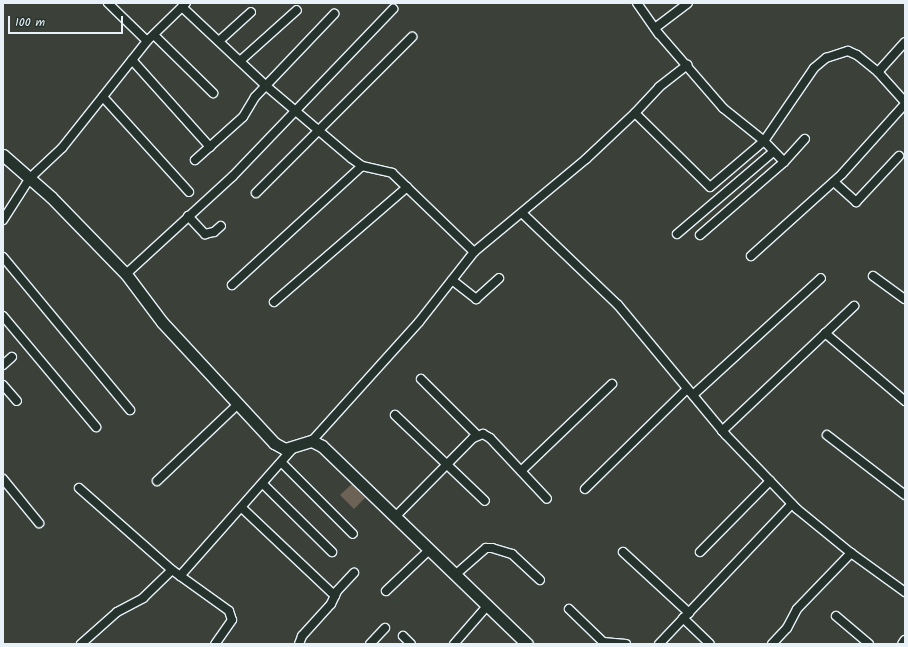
<!DOCTYPE html>
<style>
body{margin:0}
#map{position:relative;width:908px;height:647px;overflow:hidden;background:#3b4139;font-family:Kalam,sans-serif}
div>[style]{position:absolute}
.building>*{inset:0;background:#6c6256}
.roads{filter:drop-shadow(1px 0 #e8f1f8) drop-shadow(-1px 0 #e8f1f8) drop-shadow(0 1px #e8f1f8) drop-shadow(0 -1px #e8f1f8)}
.street>*{height:8px;margin:-4px;padding:0 4px;transform-origin:4px;border-radius:4px;background:#26332d}
.secondary>*{height:11px;margin:-5.5px;padding:0 5.5px;transform-origin:5.5px;border-radius:5.5px;background:#26332d}
span{translate:-50% -50%;white-space:nowrap;text-align:center;line-height:1.15;-webkit-text-stroke:4px #26332d;paint-order:stroke}
.frame{position:absolute;inset:0;border:4px solid #e8f1f8;pointer-events:none}
.scale{position:absolute;left:8px;top:16px;width:115px;height:18px;box-sizing:border-box;border:2px solid #e8f1f8;border-top:0;padding-left:5px;font-size:12px;line-height:14px;white-space:nowrap;color:#e8f1f8;-webkit-text-stroke:3px #26332d;paint-order:stroke}
</style>
<div id="map">
<div class="building">
<div style="clip-path:polygon(352px 484px,365px 498px,354px 509px,340px 495px)"></div>
</div>
<div class="roads">
<div class="street">
<div style="left:108px;top:3px;width:54px;rotate:44.3deg"></div>
<div style="left:637px;top:3px;width:38px;rotate:55deg"></div>
<div style="left:659px;top:34px;width:98px;rotate:49.1deg"></div>
<div style="left:723px;top:108px;width:53px;rotate:38.8deg"></div>
<div style="left:764px;top:141px;width:88px;rotate:-55.6deg"></div>
<div style="left:814px;top:68px;width:16px;rotate:-40deg"></div>
<div style="left:826px;top:58px;width:23px;rotate:-18deg"></div>
<div style="left:848px;top:51px;width:10px;rotate:24deg"></div>
<div style="left:857px;top:55px;width:27px;rotate:39deg"></div>
<div style="left:878px;top:72px;width:40px;rotate:-48deg"></div>
<div style="left:182px;top:7px;width:114px;rotate:43.2deg"></div>
<div style="left:265px;top:85px;width:113px;rotate:40.3deg"></div>
<div style="left:351px;top:158px;width:14px;rotate:36deg"></div>
<div style="left:362px;top:166px;width:31px;rotate:13deg"></div>
<div style="left:392px;top:173px;width:114px;rotate:43.9deg"></div>
<div style="left:474px;top:252px;width:89px;rotate:128.2deg"></div>
<div style="left:419px;top:322px;width:160px;rotate:132deg"></div>
<div style="left:655px;top:28px;width:41px;rotate:-37.1deg"></div>
<div style="left:154px;top:35px;width:83px;rotate:44.5deg"></div>
<div style="left:219px;top:41px;width:43px;rotate:-42.2deg"></div>
<div style="left:132px;top:60px;width:117px;rotate:48.1deg"></div>
<div style="left:240px;top:61px;width:76px;rotate:-41.8deg"></div>
<div style="left:878px;top:72px;width:40px;rotate:48deg"></div>
<div style="left:103px;top:97px;width:128px;rotate:47.8deg"></div>
<div style="left:635px;top:113px;width:35px;rotate:-47deg"></div>
<div style="left:659px;top:87px;width:36px;rotate:-38deg"></div>
<div style="left:195px;top:160px;width:64px;rotate:-41.9deg"></div>
<div style="left:243px;top:117px;width:23px;rotate:-59deg"></div>
<div style="left:255px;top:97px;width:115px;rotate:-46.4deg"></div>
<div style="left:834px;top:182px;width:30px;rotate:42deg"></div>
<div style="left:856px;top:202px;width:63px;rotate:-46.9deg"></div>
<div style="left:256px;top:193px;width:221px;rotate:-45deg"></div>
<div style="left:523px;top:214px;width:132px;rotate:43.8deg"></div>
<div style="left:618px;top:305px;width:168px;rotate:50.3deg"></div>
<div style="left:725px;top:434px;width:104px;rotate:46.2deg"></div>
<div style="left:797px;top:509px;width:70px;rotate:39.2deg"></div>
<div style="left:851px;top:553px;width:67px;rotate:35.8deg"></div>
<div style="left:188px;top:216px;width:25px;rotate:47deg"></div>
<div style="left:205px;top:234px;width:9px;rotate:-13deg"></div>
<div style="left:214px;top:232px;width:9px;rotate:-41deg"></div>
<div style="left:3px;top:220px;width:50px;rotate:-57.3deg"></div>
<div style="left:30px;top:178px;width:44px;rotate:-43.2deg"></div>
<div style="left:62px;top:148px;width:137px;rotate:-51.5deg"></div>
<div style="left:147px;top:41px;width:54px;rotate:-44.3deg"></div>
<div style="left:677px;top:234px;width:126px;rotate:-40.5deg"></div>
<div style="left:700px;top:235px;width:111px;rotate:-41deg"></div>
<div style="left:784px;top:162px;width:31px;rotate:-48deg"></div>
<div style="left:474px;top:252px;width:146px;rotate:-39.7deg"></div>
<div style="left:586px;top:159px;width:67px;rotate:-43.2deg"></div>
<div style="left:635px;top:113px;width:105px;rotate:44.6deg"></div>
<div style="left:710px;top:187px;width:71px;rotate:-40.4deg"></div>
<div style="left:764px;top:141px;width:29px;rotate:46deg"></div>
<div style="left:751px;top:256px;width:122px;rotate:-42deg"></div>
<div style="left:842px;top:174px;width:94px;rotate:-48deg"></div>
<div style="left:3px;top:257px;width:199px;rotate:50.3deg"></div>
<div style="left:126px;top:274px;width:144px;rotate:-42.5deg"></div>
<div style="left:232px;top:177px;width:233px;rotate:-46.2deg"></div>
<div style="left:873px;top:276px;width:39px;rotate:36deg"></div>
<div style="left:452px;top:280px;width:31px;rotate:38deg"></div>
<div style="left:476px;top:299px;width:31px;rotate:-42deg"></div>
<div style="left:232px;top:285px;width:176px;rotate:-42.5deg"></div>
<div style="left:274px;top:302px;width:176px;rotate:-40.8deg"></div>
<div style="left:3px;top:316px;width:145px;rotate:50deg"></div>
<div style="left:825px;top:333px;width:105px;rotate:40.4deg"></div>
<div style="left:3px;top:365px;width:12px;rotate:-42deg"></div>
<div style="left:421px;top:379px;width:79px;rotate:45deg"></div>
<div style="left:3px;top:385px;width:21px;rotate:49deg"></div>
<div style="left:693px;top:395px;width:173px;rotate:-42.4deg"></div>
<div style="left:395px;top:415px;width:124px;rotate:43.7deg"></div>
<div style="left:722px;top:431px;width:182px;rotate:-43.4deg"></div>
<div style="left:827px;top:435px;width:98px;rotate:37.6deg"></div>
<div style="left:282px;top:463px;width:100px;rotate:45deg"></div>
<div style="left:521px;top:471px;width:126px;rotate:-43.7deg"></div>
<div style="left:3px;top:479px;width:57px;rotate:50.7deg"></div>
<div style="left:157px;top:481px;width:112px;rotate:-43.5deg"></div>
<div style="left:263px;top:484px;width:97px;rotate:44.6deg"></div>
<div style="left:79px;top:488px;width:124px;rotate:41.4deg"></div>
<div style="left:172px;top:570px;width:70px;rotate:35.7deg"></div>
<div style="left:229px;top:611px;width:9px;rotate:72deg"></div>
<div style="left:232px;top:620px;width:29px;rotate:125deg"></div>
<div style="left:585px;top:489px;width:143px;rotate:-44.4deg"></div>
<div style="left:242px;top:508px;width:128px;rotate:43.4deg"></div>
<div style="left:395px;top:517px;width:111px;rotate:-45.4deg"></div>
<div style="left:473px;top:438px;width:11px;rotate:-22deg"></div>
<div style="left:483px;top:434px;width:8px;rotate:30deg"></div>
<div style="left:490px;top:438px;width:83px;rotate:46.9deg"></div>
<div style="left:623px;top:552px;width:90px;rotate:42.7deg"></div>
<div style="left:700px;top:552px;width:100px;rotate:-45.4deg"></div>
<div style="left:455px;top:575px;width:41px;rotate:-41.1deg"></div>
<div style="left:486px;top:548px;width:6px"></div>
<div style="left:492px;top:548px;width:21px;rotate:17deg"></div>
<div style="left:512px;top:554px;width:38px;rotate:43deg"></div>
<div style="left:180px;top:576px;width:172px;rotate:-48.5deg"></div>
<div style="left:386px;top:591px;width:59px;rotate:-43.6deg"></div>
<div style="left:569px;top:609px;width:47px;rotate:44.1deg"></div>
<div style="left:603px;top:642px;width:23px;rotate:5deg"></div>
<div style="left:836px;top:616px;width:43px;rotate:40.3deg"></div>
<div style="left:683px;top:618px;width:37px;rotate:44deg"></div>
<div style="left:403px;top:636px;width:11px;rotate:45deg"></div>
<div style="left:81px;top:644px;width:48px;rotate:-41.6deg"></div>
<div style="left:117px;top:612px;width:30px;rotate:-28deg"></div>
<div style="left:143px;top:598px;width:40px;rotate:-44deg"></div>
<div style="left:299px;top:644px;width:9px;rotate:-69deg"></div>
<div style="left:302px;top:636px;width:43px;rotate:-47.8deg"></div>
<div style="left:331px;top:604px;width:14px;rotate:-65deg"></div>
<div style="left:337px;top:591px;width:25px;rotate:-47deg"></div>
<div style="left:370px;top:644px;width:22px;rotate:-47deg"></div>
<div style="left:454px;top:644px;width:50px;rotate:-49deg"></div>
<div style="left:659px;top:644px;width:193px;rotate:-46.5deg"></div>
<div style="left:772px;top:644px;width:22px;rotate:-47deg"></div>
<div style="left:787px;top:628px;width:21px;rotate:-62deg"></div>
<div style="left:797px;top:609px;width:78px;rotate:-46deg"></div>
</div>
<div class="secondary">
<div style="left:3px;top:155px;width:64px;rotate:41.2deg"></div>
<div style="left:51px;top:197px;width:107px;rotate:45.8deg"></div>
<div style="left:126px;top:274px;width:60px;rotate:53.1deg"></div>
<div style="left:162px;top:322px;width:165px;rotate:47.2deg"></div>
<div style="left:274px;top:443px;width:13px;rotate:29deg"></div>
<div style="left:285px;top:449px;width:28px;rotate:-17deg"></div>
<div style="left:312px;top:441px;width:11px;rotate:27deg"></div>
<div style="left:322px;top:446px;width:285px;rotate:44deg"></div>
<div style="left:903px;top:644px;width:4px;rotate:-56deg"></div>
</div>
</div>
<div class="frame"></div>
<div class="scale">100 m</div>
</div>
